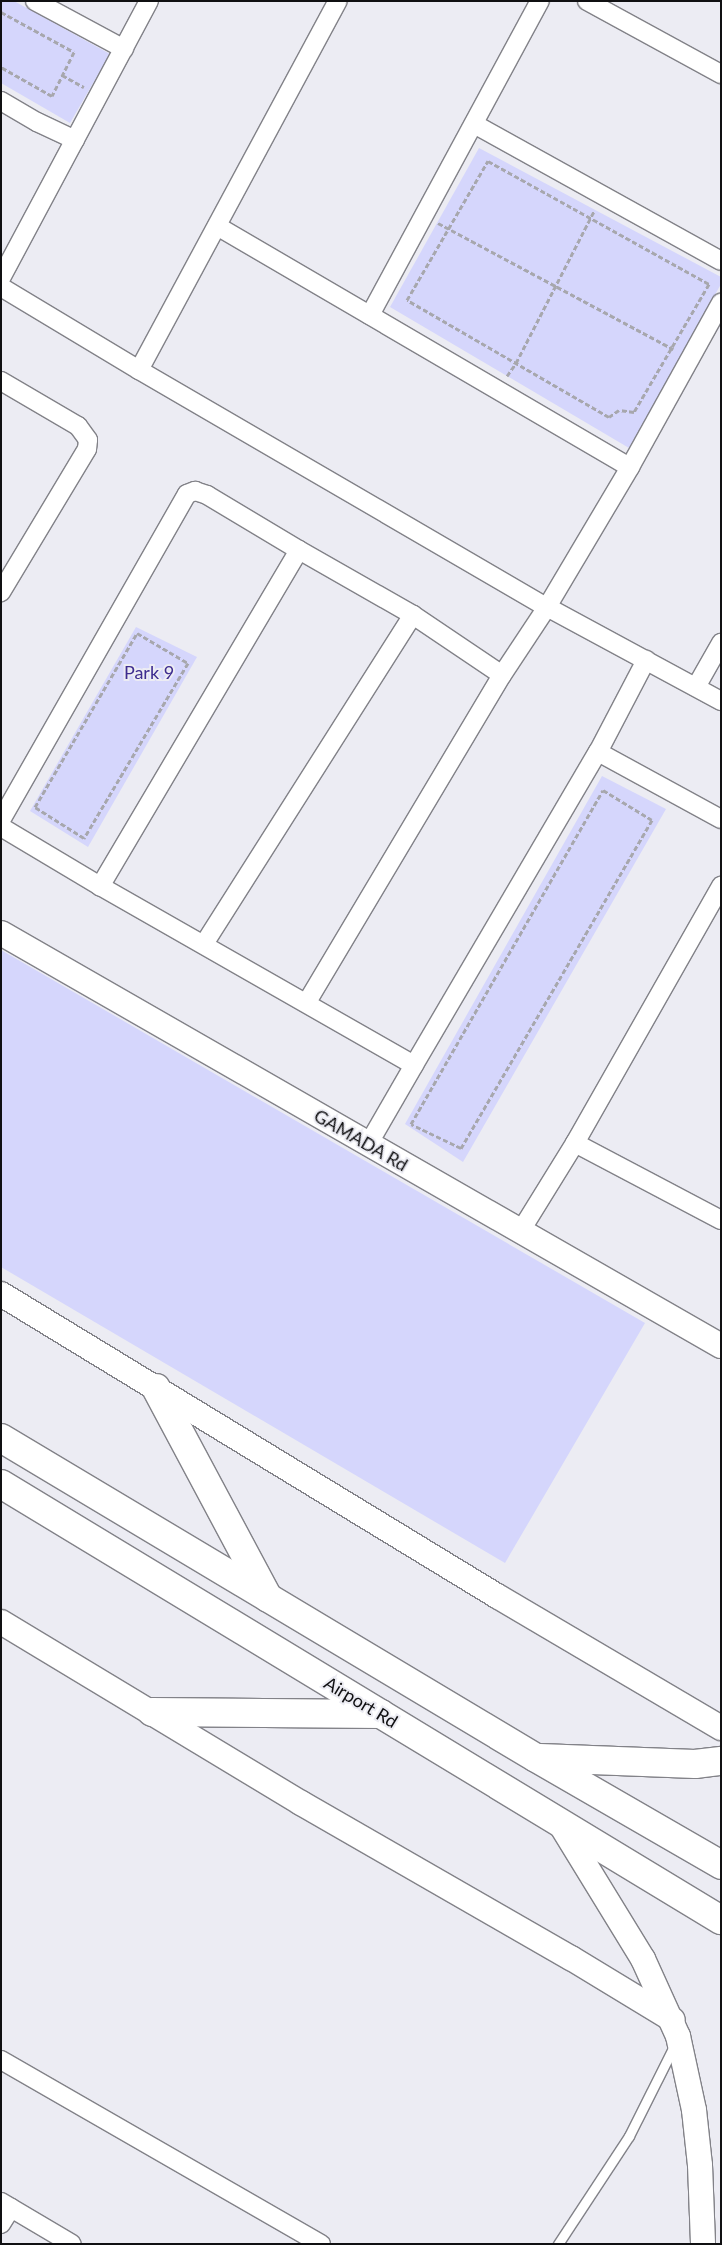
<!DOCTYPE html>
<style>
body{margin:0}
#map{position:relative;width:722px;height:2245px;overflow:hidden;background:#ececf3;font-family:Lato,sans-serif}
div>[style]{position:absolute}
.green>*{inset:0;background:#d5d6fc}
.path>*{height:3px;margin-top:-1.5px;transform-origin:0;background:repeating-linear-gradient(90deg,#a7a7ad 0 5px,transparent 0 7.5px)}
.roads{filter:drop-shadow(1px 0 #828288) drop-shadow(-1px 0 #828288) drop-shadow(0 1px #828288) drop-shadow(0 -1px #828288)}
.lane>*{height:9px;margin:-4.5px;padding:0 4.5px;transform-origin:4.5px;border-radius:4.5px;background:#fff}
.street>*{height:18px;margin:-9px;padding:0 9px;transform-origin:9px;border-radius:9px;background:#fff}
.secondary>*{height:24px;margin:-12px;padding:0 12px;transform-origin:12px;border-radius:12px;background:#fff}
.primary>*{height:28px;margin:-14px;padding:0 14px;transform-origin:14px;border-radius:14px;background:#fff}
span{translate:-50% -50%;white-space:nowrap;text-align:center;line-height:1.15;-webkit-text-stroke:4px #ececf3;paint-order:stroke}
.park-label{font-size:18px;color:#3d2c8f}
.street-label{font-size:18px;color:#101012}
.frame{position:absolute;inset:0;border:2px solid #101012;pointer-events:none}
</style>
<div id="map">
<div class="green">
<div style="clip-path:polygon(1px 1px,14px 1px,110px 54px,70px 123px,1px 83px)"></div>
<div style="clip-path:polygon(479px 148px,721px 277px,721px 284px,629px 448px,390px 307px)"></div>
<div style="clip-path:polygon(136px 627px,197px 657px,88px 847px,30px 811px)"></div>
<div style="clip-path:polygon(602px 776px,666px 809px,463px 1162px,405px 1124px)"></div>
<div style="clip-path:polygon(1px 950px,645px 1323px,505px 1563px,1px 1267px)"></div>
</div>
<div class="path">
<div style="left:1px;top:12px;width:83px;rotate:28.7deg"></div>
<div style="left:74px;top:52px;width:49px;rotate:116.6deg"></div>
<div style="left:52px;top:96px;width:59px;rotate:-150.4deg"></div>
<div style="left:62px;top:75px;width:25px;rotate:29deg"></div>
<div style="left:488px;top:161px;width:253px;rotate:29.1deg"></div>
<div style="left:709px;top:284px;width:148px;rotate:120.4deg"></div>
<div style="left:634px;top:412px;width:15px;rotate:-172deg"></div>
<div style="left:619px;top:410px;width:12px;rotate:145deg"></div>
<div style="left:609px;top:417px;width:233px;rotate:-149.9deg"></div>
<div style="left:407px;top:300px;width:161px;rotate:-59.8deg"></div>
<div style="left:438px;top:223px;width:267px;rotate:28.2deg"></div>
<div style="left:507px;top:376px;width:16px;rotate:-55deg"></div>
<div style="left:516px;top:363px;width:171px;rotate:-62.8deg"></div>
<div style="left:137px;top:633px;width:59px;rotate:30.5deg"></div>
<div style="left:188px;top:663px;width:204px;rotate:120.7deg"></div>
<div style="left:84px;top:838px;width:58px;rotate:-147.7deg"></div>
<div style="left:35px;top:807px;width:202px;rotate:-59.6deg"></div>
<div style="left:603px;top:790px;width:57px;rotate:31.5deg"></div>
<div style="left:652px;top:820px;width:380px;rotate:120.2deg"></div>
<div style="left:461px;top:1148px;width:55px;rotate:-154.4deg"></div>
<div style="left:411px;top:1124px;width:385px;rotate:-60.1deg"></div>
</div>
<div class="roads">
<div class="lane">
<div style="left:558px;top:2244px;width:129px;rotate:-56.7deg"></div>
<div style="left:629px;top:2136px;width:103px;rotate:-63.4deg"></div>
</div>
<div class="street">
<div style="left:35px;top:1px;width:101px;rotate:28.3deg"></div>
<div style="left:587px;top:1px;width:153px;rotate:28.6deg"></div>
<div style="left:1px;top:101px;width:42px;rotate:30.3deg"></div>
<div style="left:37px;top:122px;width:42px;rotate:25.3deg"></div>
<div style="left:474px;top:124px;width:282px;rotate:29deg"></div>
<div style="left:217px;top:226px;width:478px;rotate:30.3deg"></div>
<div style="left:1px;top:278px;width:314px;rotate:-61.9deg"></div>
<div style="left:1px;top:287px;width:161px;rotate:31deg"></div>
<div style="left:139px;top:370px;width:472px;rotate:30.2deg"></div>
<div style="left:547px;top:607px;width:198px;rotate:28.4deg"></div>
<div style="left:370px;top:315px;width:357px;rotate:-61.6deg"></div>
<div style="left:139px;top:370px;width:419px;rotate:-61.7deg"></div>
<div style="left:1px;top:381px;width:89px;rotate:30.3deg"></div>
<div style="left:78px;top:426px;width:17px;rotate:54deg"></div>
<div style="left:88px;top:440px;width:9px;rotate:96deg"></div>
<div style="left:87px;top:449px;width:167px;rotate:121deg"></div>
<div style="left:299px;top:550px;width:131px;rotate:29.7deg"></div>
<div style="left:413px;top:615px;width:107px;rotate:34deg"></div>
<div style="left:696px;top:687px;width:51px;rotate:-60.4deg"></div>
<div style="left:598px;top:752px;width:140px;rotate:28.6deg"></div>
<div style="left:1px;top:820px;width:375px;rotate:-60.3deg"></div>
<div style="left:187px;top:494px;width:9px;rotate:-21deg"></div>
<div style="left:195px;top:491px;width:13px;rotate:18deg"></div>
<div style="left:207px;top:495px;width:107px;rotate:30.9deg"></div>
<div style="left:299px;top:550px;width:391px;rotate:120.6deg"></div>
<div style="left:1px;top:827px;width:115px;rotate:30.8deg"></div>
<div style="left:100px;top:886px;width:361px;rotate:29.7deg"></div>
<div style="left:414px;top:1065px;width:90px;rotate:120deg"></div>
<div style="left:204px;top:944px;width:390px;rotate:-57.6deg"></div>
<div style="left:307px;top:1002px;width:381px;rotate:-59.2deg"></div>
<div style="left:502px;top:675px;width:82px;rotate:-56.5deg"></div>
<div style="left:547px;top:607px;width:163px;rotate:-59.3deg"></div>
<div style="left:630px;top:467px;width:188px;rotate:-61deg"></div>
<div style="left:414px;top:1065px;width:363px;rotate:-59.6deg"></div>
<div style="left:598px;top:752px;width:104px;rotate:-62.4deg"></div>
<div style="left:575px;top:1143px;width:165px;rotate:27.8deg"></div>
<div style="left:520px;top:1232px;width:105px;rotate:-58.3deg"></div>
<div style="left:575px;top:1143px;width:296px;rotate:-60.4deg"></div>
<div style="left:1px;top:2060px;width:369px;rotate:29.9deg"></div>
<div style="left:1px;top:2202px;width:82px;rotate:30.6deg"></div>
<div style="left:1px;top:2224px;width:19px;rotate:-58deg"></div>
</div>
<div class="secondary">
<div style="left:1px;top:933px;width:830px;rotate:29.84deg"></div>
<div style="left:1px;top:1294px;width:581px;rotate:31.34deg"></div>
<div style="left:497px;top:1596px;width:260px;rotate:30.5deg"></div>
<div style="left:1px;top:1622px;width:350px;rotate:31.1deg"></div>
<div style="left:301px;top:1803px;width:311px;rotate:29.9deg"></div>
<div style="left:571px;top:1958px;width:119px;rotate:31.3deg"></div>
<div style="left:559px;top:1822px;width:161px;rotate:58.5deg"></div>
<div style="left:643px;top:1959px;width:85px;rotate:65.6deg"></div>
<div style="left:678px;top:2036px;width:76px;rotate:77.8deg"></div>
<div style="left:694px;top:2110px;width:55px;rotate:83.8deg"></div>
<div style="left:700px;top:2165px;width:79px;rotate:87.8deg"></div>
</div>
<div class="primary">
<div style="left:156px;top:1388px;width:238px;rotate:61.9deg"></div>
<div style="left:1px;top:1438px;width:623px;rotate:30.88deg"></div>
<div style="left:536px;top:1758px;width:214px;rotate:30deg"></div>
<div style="left:1px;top:1484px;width:842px;rotate:31.2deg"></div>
<div style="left:152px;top:1712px;width:229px;rotate:0.5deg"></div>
<div style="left:540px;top:1758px;width:155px;rotate:2.2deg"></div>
<div style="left:695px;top:1764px;width:26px;rotate:-7deg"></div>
</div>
</div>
<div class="park-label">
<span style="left:149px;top:672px">Park 9</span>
</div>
<div class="street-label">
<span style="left:361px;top:1140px;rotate:30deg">GAMADA Rd</span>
<span style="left:361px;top:1702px;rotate:31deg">Airport Rd</span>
</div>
<div class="frame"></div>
</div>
